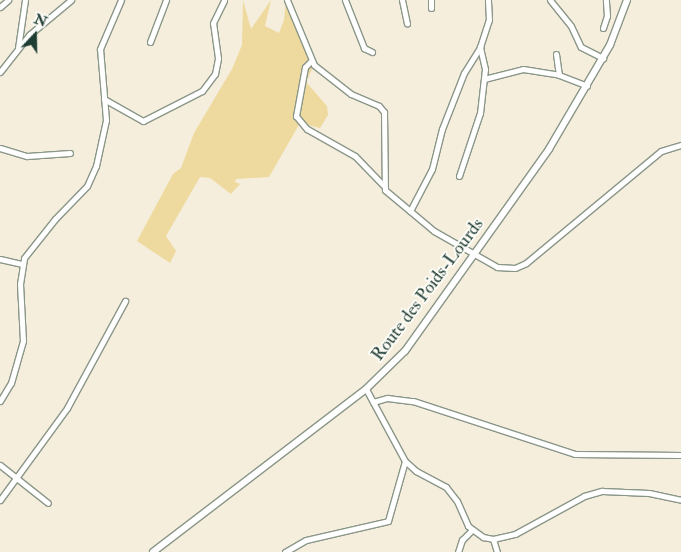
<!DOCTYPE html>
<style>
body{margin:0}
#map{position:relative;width:681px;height:552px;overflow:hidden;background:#f6eedc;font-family:"IM FELL Double Pica",serif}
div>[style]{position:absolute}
.sand>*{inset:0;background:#eeda9e}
.roads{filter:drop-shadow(1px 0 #8a9688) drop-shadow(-1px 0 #8a9688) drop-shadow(0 1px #8a9688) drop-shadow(0 -1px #8a9688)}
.minor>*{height:5px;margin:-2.5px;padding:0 2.5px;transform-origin:2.5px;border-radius:2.5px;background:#fff}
.tertiary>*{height:6px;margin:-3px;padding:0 3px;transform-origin:3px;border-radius:3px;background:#fff}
span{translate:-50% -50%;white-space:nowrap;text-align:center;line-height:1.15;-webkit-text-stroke:4px #fdfcf7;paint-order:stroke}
.street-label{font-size:18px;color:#1f3d34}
.north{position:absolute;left:10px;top:10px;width:50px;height:50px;-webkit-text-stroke:4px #fdfcf7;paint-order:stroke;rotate:21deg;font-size:14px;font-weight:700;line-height:20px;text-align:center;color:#1f3d34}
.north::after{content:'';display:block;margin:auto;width:18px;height:22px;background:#1f3d34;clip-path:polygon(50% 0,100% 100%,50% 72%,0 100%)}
</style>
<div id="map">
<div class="sand">
<div style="clip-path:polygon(243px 0,251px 29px,271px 0,265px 26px,279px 33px,284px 20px,286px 0,314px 65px,306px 82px,327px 106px,328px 115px,320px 128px,300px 123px,269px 177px,236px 179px,235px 182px,240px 184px,231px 194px,210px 178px,200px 177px,166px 236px,176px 251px,170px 263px,137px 241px,173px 174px,181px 168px,194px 133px,232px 69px,242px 45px)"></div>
</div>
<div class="roads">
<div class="minor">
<div style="left:287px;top:0;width:70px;rotate:67.4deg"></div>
<div style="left:314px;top:65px;width:47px;rotate:38.1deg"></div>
<div style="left:351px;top:94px;width:30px;rotate:23deg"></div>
<div style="left:379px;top:106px;width:8px;rotate:50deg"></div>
<div style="left:384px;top:112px;width:78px;rotate:89.3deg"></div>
<div style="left:385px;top:190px;width:64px;rotate:39.9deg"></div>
<div style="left:434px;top:231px;width:73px;rotate:29.7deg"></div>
<div style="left:497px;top:267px;width:18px;rotate:3deg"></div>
<div style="left:515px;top:268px;width:12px;rotate:-24deg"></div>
<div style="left:526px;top:263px;width:175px;rotate:-39.7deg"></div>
<div style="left:661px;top:151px;width:21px;rotate:-17deg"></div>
<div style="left:345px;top:0;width:52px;rotate:68.4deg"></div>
<div style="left:364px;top:48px;width:9px;rotate:27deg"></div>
<div style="left:402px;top:0;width:24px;rotate:78deg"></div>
<div style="left:431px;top:0;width:8px;rotate:90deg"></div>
<div style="left:550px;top:0;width:33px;rotate:51deg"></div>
<div style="left:571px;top:26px;width:23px;rotate:65deg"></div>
<div style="left:581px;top:47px;width:25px;rotate:27deg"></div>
<div style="left:0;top:7px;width:11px;rotate:-41deg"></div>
<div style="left:603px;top:28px;width:13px;rotate:-72deg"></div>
<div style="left:607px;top:16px;width:16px;rotate:-94deg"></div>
<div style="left:150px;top:42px;width:45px;rotate:-69.1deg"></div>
<div style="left:18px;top:48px;width:49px;rotate:-81.7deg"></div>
<div style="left:556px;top:54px;width:21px;rotate:82deg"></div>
<div style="left:559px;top:75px;width:30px;rotate:21deg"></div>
<div style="left:311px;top:61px;width:8px;rotate:135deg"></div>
<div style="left:305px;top:67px;width:50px;rotate:100.4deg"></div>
<div style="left:296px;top:116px;width:17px;rotate:50deg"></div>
<div style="left:307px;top:129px;width:55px;rotate:29.4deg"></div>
<div style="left:355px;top:156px;width:40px;rotate:46deg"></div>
<div style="left:0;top:72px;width:47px;rotate:-51.9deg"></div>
<div style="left:29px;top:35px;width:55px;rotate:-39.8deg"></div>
<div style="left:484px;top:79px;width:40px;rotate:-14.4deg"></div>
<div style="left:523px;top:69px;width:36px;rotate:9deg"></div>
<div style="left:104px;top:99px;width:45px;rotate:29.4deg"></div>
<div style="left:143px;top:121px;width:66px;rotate:-27deg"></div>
<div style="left:202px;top:91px;width:21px;rotate:-53deg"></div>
<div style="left:215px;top:74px;width:16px;rotate:-79deg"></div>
<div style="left:218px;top:58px;width:35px;rotate:-98deg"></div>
<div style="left:213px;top:23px;width:25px;rotate:-64deg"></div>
<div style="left:0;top:148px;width:28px;rotate:17deg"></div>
<div style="left:27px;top:156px;width:43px;rotate:-4deg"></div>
<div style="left:459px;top:176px;width:66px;rotate:-71.6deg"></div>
<div style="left:480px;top:113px;width:44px;rotate:-83.5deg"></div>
<div style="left:485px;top:69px;width:23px;rotate:-103deg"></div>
<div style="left:410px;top:211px;width:47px;rotate:-62.4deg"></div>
<div style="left:432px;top:169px;width:41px;rotate:-76deg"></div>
<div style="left:442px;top:129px;width:60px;rotate:-68.6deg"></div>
<div style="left:464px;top:73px;width:31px;rotate:-58deg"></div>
<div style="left:480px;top:47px;width:28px;rotate:-72deg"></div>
<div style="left:489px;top:20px;width:20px;rotate:-93deg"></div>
<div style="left:0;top:259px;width:23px;rotate:13deg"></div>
<div style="left:366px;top:389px;width:82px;rotate:61.6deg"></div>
<div style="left:405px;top:461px;width:15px;rotate:42deg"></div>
<div style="left:416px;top:471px;width:34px;rotate:28deg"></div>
<div style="left:446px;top:487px;width:18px;rotate:52deg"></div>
<div style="left:457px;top:501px;width:27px;rotate:66deg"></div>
<div style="left:468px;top:526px;width:19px;rotate:36deg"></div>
<div style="left:483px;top:537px;width:10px;rotate:11deg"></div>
<div style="left:493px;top:539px;width:23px;rotate:-13deg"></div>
<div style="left:515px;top:534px;width:79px;rotate:-28.8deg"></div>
<div style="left:584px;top:496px;width:19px;rotate:-16deg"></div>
<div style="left:602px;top:491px;width:47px;rotate:2.4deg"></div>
<div style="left:649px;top:493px;width:33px;rotate:12deg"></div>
<div style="left:0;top:401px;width:21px;rotate:-59deg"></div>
<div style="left:11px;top:383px;width:44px;rotate:-74.1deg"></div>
<div style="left:23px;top:341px;width:57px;rotate:-93deg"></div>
<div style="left:20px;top:284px;width:26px;rotate:-81deg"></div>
<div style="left:24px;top:258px;width:50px;rotate:-51.5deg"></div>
<div style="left:55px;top:219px;width:46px;rotate:-45.9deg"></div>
<div style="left:87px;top:186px;width:22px;rotate:-66deg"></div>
<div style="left:96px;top:166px;width:47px;rotate:-77.7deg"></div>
<div style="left:106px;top:120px;width:71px;rotate:-94.8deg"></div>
<div style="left:100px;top:49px;width:53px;rotate:-66.8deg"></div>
<div style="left:373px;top:402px;width:15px;rotate:-16deg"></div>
<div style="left:387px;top:398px;width:26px;rotate:7deg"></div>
<div style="left:413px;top:401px;width:170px;rotate:18.1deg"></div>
<div style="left:575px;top:454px;width:106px;rotate:0.5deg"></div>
<div style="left:0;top:465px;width:61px;rotate:38.4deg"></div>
<div style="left:0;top:500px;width:114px;rotate:-53.9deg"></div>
<div style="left:67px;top:408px;width:122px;rotate:-61.5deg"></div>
<div style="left:493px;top:539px;width:14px;rotate:73deg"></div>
<div style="left:285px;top:552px;width:24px;rotate:-30deg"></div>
<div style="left:306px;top:540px;width:84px;rotate:-13deg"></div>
<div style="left:388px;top:521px;width:62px;rotate:-74.2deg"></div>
<div style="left:458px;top:552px;width:13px;rotate:-72deg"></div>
<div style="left:462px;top:540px;width:14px;rotate:-45deg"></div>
</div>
<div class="tertiary">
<div style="left:153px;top:552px;width:268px;rotate:-37.4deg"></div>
<div style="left:366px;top:389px;width:54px;rotate:-44.3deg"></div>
<div style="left:405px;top:351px;width:248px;rotate:-54.5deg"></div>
<div style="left:549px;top:149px;width:121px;rotate:-59.6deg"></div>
<div style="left:610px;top:45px;width:48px;rotate:-69.3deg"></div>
</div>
</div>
<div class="street-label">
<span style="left:428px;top:290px;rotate:-53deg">Route des Poids-Lourds</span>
</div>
<div class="north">N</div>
</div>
